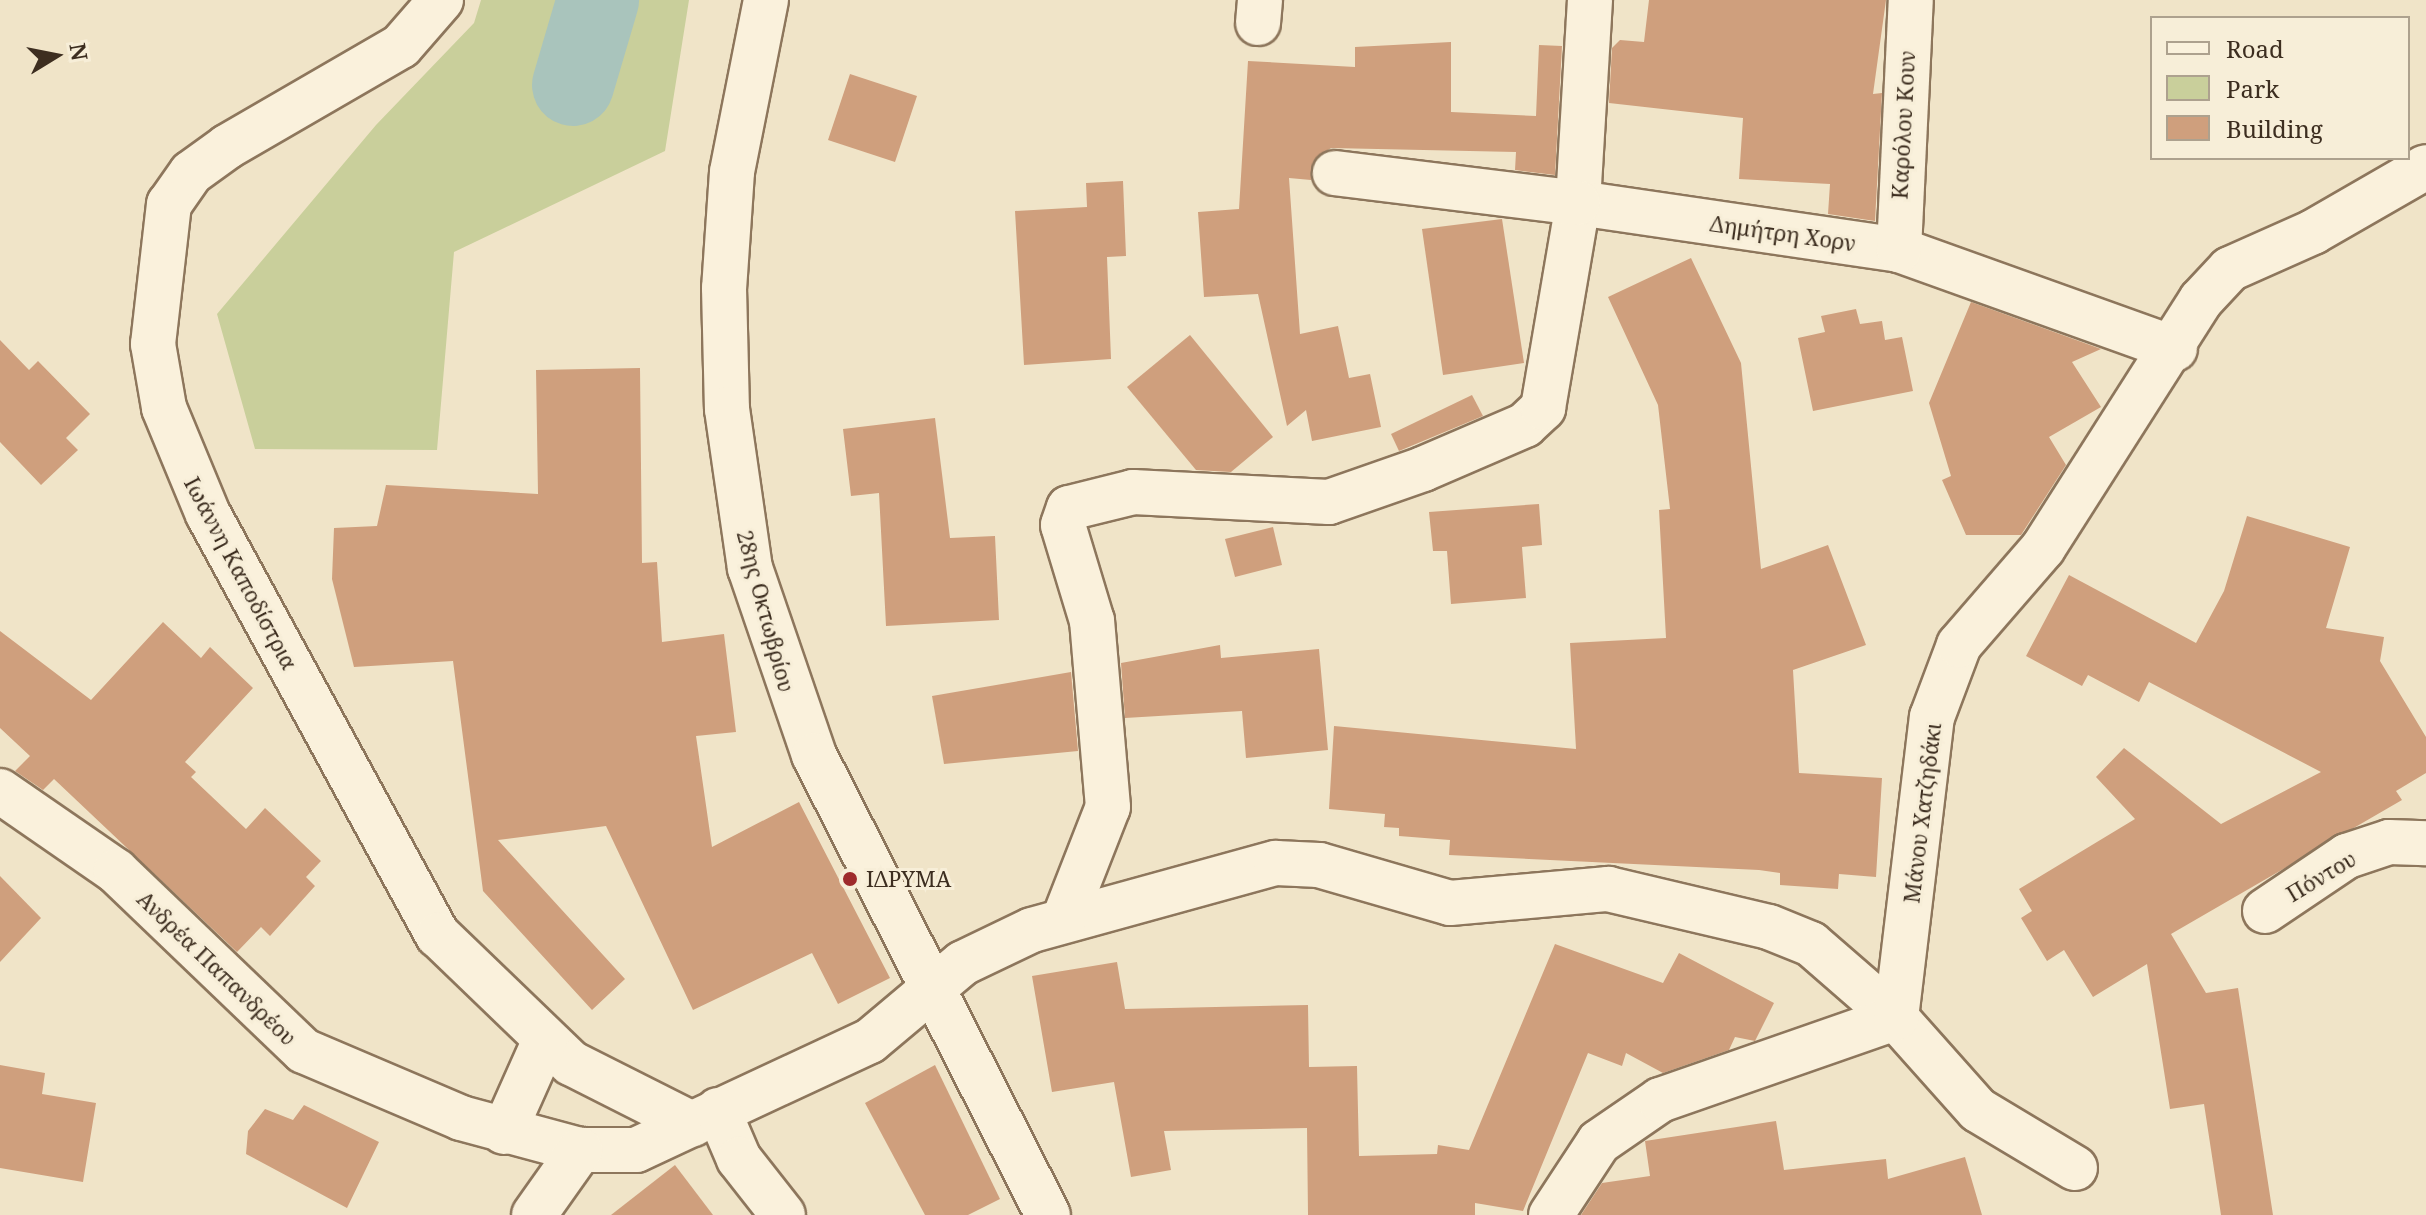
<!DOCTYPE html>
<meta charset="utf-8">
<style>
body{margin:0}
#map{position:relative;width:2426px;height:1215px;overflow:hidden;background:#f0e4c8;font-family:"Noto Serif",serif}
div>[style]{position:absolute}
.green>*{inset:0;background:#c9cf9b}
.river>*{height:82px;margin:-41px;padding:0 41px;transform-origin:41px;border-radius:41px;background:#a9c4bc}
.building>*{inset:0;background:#cf9f7d}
.roads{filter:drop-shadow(2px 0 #8d765c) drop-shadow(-2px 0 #8d765c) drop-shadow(0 2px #8d765c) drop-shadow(0 -2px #8d765c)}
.street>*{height:44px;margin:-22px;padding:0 22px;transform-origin:22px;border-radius:22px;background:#faf1dc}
.secondary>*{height:44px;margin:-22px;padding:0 22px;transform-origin:22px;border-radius:22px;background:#faf1dc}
.dots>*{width:22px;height:22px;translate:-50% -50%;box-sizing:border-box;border:4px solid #f7eed8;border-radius:50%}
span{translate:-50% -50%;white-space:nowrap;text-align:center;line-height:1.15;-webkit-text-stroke:6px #f7eed8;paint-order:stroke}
.street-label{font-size:22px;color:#3d2e20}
.poi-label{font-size:22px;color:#3d2e20}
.left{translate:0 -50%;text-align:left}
.legend{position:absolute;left:2150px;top:16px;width:260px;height:144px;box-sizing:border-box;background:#f7eed8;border:2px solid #ada18e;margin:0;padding:10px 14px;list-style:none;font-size:24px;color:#3d2e20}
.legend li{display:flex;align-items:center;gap:16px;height:40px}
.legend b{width:40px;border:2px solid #ada18e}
.north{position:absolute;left:16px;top:16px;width:80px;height:80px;-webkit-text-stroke:6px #f7eed8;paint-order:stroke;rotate:80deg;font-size:22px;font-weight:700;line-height:32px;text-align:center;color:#3d2e20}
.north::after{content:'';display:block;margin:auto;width:28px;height:36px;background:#3d2e20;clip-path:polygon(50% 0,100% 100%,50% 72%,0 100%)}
</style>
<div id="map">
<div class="green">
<div style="clip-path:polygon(481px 0,689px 0,665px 151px,454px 252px,437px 450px,255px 449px,217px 314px,376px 125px,474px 23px)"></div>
</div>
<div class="river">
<div style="left:573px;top:85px;width:89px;rotate:-73.6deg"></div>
</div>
<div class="building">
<div style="clip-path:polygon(1649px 0,1886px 0,1873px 94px,1882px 93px,1875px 221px,1828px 214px,1830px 184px,1739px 179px,1743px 118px,1609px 103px,1612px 48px,1620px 40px,1644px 42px)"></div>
<div style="clip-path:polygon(1451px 42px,1451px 112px,1536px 116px,1539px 45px,1562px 46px,1555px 175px,1515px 170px,1516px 152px,1331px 148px,1315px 159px,1311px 180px,1289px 178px,1300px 334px,1338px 326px,1349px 378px,1370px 374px,1381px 427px,1312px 441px,1306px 410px,1287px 426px,1258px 294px,1204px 297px,1198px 212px,1239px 209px,1248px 61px,1355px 67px,1355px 47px)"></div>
<div style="clip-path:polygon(850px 74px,917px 96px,895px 162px,828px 140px)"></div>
<div style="clip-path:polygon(1123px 181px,1126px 256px,1107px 257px,1111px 359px,1024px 365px,1015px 211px,1087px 207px,1086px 183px)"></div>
<div style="clip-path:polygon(1502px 219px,1524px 363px,1443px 375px,1422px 229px)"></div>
<div style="clip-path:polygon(1691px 258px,1741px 363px,1761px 569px,1828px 545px,1866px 645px,1793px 670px,1799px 773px,1882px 778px,1876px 877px,1839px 874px,1838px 889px,1780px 885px,1780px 873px,1759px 870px,1449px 855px,1450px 840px,1399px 836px,1399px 828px,1384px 827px,1385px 814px,1329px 809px,1334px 726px,1576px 749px,1570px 643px,1666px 638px,1659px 510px,1670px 509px,1658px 405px,1608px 297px)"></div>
<div style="clip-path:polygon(1971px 302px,2101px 349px,2072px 362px,2101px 407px,2049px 437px,2066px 465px,2021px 535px,1966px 535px,1942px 480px,1951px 476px,1929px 403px)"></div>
<div style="clip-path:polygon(1856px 309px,1860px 324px,1882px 321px,1885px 340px,1902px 337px,1913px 391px,1813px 411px,1798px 338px,1825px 332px,1821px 316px)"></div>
<div style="clip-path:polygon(1190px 335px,1273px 437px,1231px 472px,1196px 470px,1127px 387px)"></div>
<div style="clip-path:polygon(0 340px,29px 370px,38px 361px,90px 414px,66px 438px,78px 450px,41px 485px,0 442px)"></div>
<div style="clip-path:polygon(640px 368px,642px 563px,657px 562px,662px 642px,724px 634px,736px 732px,696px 736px,712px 847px,799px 802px,890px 978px,838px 1004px,812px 953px,693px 1010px,606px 826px,498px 840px,625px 979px,592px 1010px,483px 891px,453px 661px,354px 667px,332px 579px,334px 528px,377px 526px,386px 485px,538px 494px,536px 370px)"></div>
<div style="clip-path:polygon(1472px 395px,1483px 416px,1399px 451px,1391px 434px)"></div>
<div style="clip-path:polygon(935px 418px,950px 538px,995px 536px,999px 620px,886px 626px,879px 493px,851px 496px,843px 429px)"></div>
<div style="clip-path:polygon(1539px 504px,1542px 545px,1522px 547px,1526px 598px,1451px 604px,1447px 551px,1433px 551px,1429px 512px)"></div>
<div style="clip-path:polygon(2247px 516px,2350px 547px,2326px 628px,2384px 637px,2380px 661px,2426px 737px,2426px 773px,2396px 791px,2402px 800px,2171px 934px,2206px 993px,2238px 988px,2273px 1215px,2221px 1215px,2204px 1104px,2170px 1109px,2147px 964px,2093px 997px,2064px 950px,2047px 961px,2021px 918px,2032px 911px,2019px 889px,2135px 819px,2096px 777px,2124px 748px,2221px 824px,2321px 772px,2149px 682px,2139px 702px,2088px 675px,2082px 686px,2026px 656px,2069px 575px,2196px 643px,2224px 591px)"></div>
<div style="clip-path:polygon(1273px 527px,1282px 565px,1235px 577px,1225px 539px)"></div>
<div style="clip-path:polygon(163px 622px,201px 658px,210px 647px,253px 688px,185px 762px,196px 772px,191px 777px,246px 829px,265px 808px,321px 861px,306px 877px,315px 886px,270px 936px,261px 927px,237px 952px,54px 779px,43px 790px,15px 771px,30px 756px,0 728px,0 631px,91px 700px)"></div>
<div style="clip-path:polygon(1220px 645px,1221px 658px,1319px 649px,1328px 750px,1246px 758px,1242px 711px,1125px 718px,1121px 663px)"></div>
<div style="clip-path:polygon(1071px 672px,1078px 751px,944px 764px,932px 696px)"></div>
<div style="clip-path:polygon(0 876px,41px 918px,0 962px)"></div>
<div style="clip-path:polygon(1555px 944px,1663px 983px,1679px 953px,1774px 1003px,1755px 1041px,1735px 1037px,1729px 1050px,1663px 1073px,1626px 1053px,1622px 1066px,1588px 1053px,1523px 1211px,1475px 1203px,1475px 1215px,1308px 1215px,1307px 1128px,1164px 1131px,1171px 1170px,1131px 1177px,1114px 1082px,1052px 1092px,1032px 976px,1117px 962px,1125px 1009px,1308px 1005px,1309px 1067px,1357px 1066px,1359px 1156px,1437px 1154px,1438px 1145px,1469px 1150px)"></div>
<div style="clip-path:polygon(0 1065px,45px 1073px,42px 1094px,96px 1103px,83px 1182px,0 1168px)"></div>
<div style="clip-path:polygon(935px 1065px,1000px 1199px,968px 1215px,925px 1215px,865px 1103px)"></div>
<div style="clip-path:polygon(304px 1105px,379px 1142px,347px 1208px,246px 1154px,248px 1131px,265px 1109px,293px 1120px)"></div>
<div style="clip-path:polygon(1776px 1121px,1784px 1170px,1886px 1159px,1888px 1179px,1965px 1157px,1982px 1215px,1581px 1215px,1602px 1183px,1650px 1176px,1645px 1141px)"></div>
<div style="clip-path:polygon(675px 1165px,713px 1215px,611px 1215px)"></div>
</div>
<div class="roads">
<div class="street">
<div style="left:441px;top:0;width:61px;rotate:131deg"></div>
<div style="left:401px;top:46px;width:201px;rotate:149.9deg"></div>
<div style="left:227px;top:147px;width:44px;rotate:144.2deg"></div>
<div style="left:191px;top:173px;width:38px;rotate:125deg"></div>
<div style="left:169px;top:204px;width:141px;rotate:96.5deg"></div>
<div style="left:153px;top:344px;width:65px;rotate:80.2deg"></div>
<div style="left:164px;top:408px;width:115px;rotate:67.5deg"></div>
<div style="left:208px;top:514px;width:480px;rotate:61.4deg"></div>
<div style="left:438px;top:935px;width:185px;rotate:43.9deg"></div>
<div style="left:571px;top:1063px;width:136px;rotate:26.8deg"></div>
<div style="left:1590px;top:0;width:203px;rotate:93.4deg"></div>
<div style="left:1578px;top:203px;width:324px;rotate:8.3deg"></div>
<div style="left:1899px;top:250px;width:293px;rotate:19.7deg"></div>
<div style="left:1258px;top:23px;width:23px;rotate:-85deg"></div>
<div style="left:1899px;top:250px;width:250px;rotate:-87.3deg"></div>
<div style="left:0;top:791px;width:141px;rotate:34.6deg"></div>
<div style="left:116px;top:871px;width:260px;rotate:43.8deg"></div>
<div style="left:304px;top:1051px;width:171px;rotate:23.1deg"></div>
<div style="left:461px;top:1118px;width:123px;rotate:15.1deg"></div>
<div style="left:580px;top:1150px;width:56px"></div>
<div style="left:636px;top:1150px;width:258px;rotate:-25deg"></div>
<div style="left:870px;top:1041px;width:121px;rotate:-40deg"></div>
<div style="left:963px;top:963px;width:76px;rotate:-25.6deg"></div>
<div style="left:1032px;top:930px;width:253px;rotate:-15.4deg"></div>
<div style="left:1276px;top:863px;width:43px;rotate:2.7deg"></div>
<div style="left:1319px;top:865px;width:136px;rotate:16.2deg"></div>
<div style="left:1450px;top:903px;width:159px;rotate:-5.1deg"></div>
<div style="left:1608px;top:889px;width:165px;rotate:13.3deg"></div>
<div style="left:1769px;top:927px;width:45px;rotate:22deg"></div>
<div style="left:1811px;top:944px;width:113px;rotate:41deg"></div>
<div style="left:1896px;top:1018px;width:123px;rotate:48.3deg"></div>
<div style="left:1978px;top:1110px;width:113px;rotate:30.9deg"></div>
<div style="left:2265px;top:911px;width:99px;rotate:-33.9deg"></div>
<div style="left:2347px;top:856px;width:44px;rotate:-18.4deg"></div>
<div style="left:2389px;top:842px;width:37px;rotate:2deg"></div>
<div style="left:1064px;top:919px;width:120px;rotate:-68.6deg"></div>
<div style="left:1108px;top:807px;width:187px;rotate:-94.9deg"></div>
<div style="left:1092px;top:621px;width:100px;rotate:-106.8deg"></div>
<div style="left:1063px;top:525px;width:18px;rotate:-71deg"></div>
<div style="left:1069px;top:508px;width:66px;rotate:-14deg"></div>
<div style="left:1133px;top:492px;width:196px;rotate:2.9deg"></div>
<div style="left:1329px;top:502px;width:100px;rotate:-19.3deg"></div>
<div style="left:1423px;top:469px;width:111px;rotate:-23.3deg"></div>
<div style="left:1525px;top:425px;width:25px;rotate:-43deg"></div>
<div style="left:1543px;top:408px;width:208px;rotate:-80.3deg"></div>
<div style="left:1578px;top:203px;width:245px;rotate:-173deg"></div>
<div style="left:718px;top:1110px;width:53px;rotate:66.8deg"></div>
<div style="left:739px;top:1159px;width:71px;rotate:51.8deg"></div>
<div style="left:504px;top:1132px;width:101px;rotate:-66deg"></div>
<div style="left:534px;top:1215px;width:80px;rotate:-54.7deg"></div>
<div style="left:1551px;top:1215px;width:87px;rotate:-56.7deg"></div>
<div style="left:1599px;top:1142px;width:74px;rotate:-34.5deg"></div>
<div style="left:1660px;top:1100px;width:250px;rotate:-19.2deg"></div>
<div style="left:1896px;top:1018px;width:303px;rotate:-83.2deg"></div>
<div style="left:1932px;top:717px;width:77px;rotate:-69.4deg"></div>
<div style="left:1959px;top:645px;width:128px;rotate:-49.1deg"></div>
<div style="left:2043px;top:548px;width:294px;rotate:-57.5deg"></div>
<div style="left:2201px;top:300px;width:42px;rotate:-46.9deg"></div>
<div style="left:2230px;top:269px;width:91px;rotate:-24deg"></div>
<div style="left:2313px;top:232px;width:130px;rotate:-29.9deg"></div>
</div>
<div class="secondary">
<div style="left:766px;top:0;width:175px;rotate:101.2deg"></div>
<div style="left:732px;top:172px;width:116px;rotate:93.9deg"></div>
<div style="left:724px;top:288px;width:121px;rotate:88.6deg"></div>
<div style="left:727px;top:409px;width:161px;rotate:81.8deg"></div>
<div style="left:750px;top:568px;width:198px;rotate:71.1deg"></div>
<div style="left:814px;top:755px;width:516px;rotate:63.04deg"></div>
</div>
</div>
<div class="dots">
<div style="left:850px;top:879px;background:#9e2a2b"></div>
</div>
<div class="street-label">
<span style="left:1903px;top:125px;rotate:-87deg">Καρόλου Κουν</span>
<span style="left:1783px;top:233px;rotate:8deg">Δημήτρη Χορν</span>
<span style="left:241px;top:573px;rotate:62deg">Ιωάννη Καποδίστρια</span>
<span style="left:766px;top:611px;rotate:75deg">28ης Οκτωβρίου</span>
<span style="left:1922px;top:813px;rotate:-83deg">Μάνου Χατζηδάκι</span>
<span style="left:2321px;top:876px;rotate:-31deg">Πόντου</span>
<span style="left:217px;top:968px;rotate:44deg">Ανδρέα Παπανδρέου</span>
</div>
<div class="poi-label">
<span class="left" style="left:866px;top:879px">ΙΔΡΥΜΑ</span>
</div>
<ul class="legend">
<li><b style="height:10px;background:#faf1dc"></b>Road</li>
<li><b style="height:22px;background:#c9cf9b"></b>Park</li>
<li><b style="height:22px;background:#cf9f7d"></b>Building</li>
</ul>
<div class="north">N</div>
</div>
